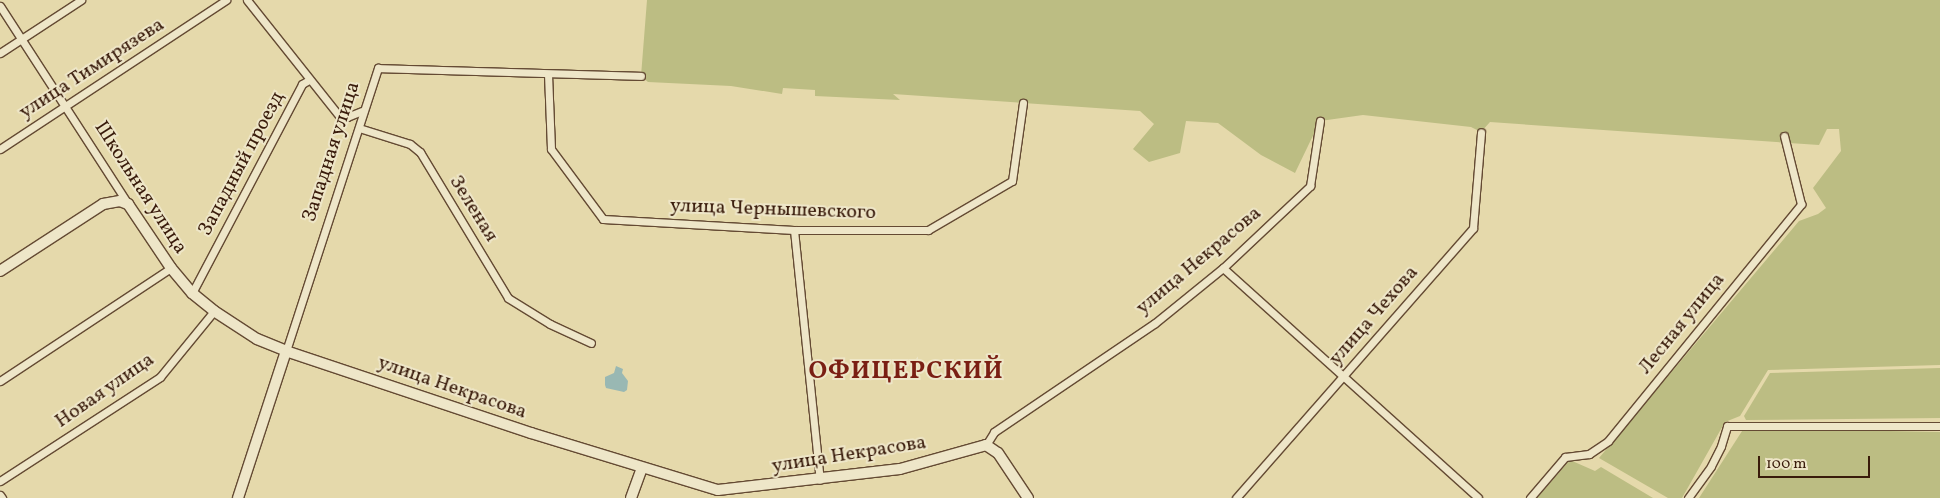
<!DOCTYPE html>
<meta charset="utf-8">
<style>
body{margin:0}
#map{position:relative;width:1940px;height:498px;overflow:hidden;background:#e5d9ab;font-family:Vollkorn,serif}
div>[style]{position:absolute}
.green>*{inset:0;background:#bcbd83}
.water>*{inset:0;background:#99b8b3}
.roads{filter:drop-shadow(1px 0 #644a33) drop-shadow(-1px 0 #644a33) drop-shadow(0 1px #644a33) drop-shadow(0 -1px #644a33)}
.street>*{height:7px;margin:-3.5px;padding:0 3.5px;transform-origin:3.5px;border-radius:3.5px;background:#eee6c8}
.secondary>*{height:10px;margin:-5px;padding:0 5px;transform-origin:5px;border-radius:5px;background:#eee6c8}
span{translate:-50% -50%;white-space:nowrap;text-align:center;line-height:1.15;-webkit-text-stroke:4px #eee6c8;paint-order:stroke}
.street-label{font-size:20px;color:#391b0b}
.district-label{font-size:25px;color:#7a1f14;font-weight:700;letter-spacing:1px}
.scale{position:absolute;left:1758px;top:456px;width:112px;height:22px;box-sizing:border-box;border:2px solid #391b0b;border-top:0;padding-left:6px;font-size:15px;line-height:18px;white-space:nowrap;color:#391b0b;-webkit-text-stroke:4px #eee6c8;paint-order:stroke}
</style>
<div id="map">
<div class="green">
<div style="clip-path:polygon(647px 0,1940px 0,1940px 365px,1768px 370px,1740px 416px,1725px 422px,1682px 498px,1668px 498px,1599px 458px,1799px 221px,1818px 214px,1826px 208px,1813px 188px,1841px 151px,1839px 129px,1827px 129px,1819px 145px,1490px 122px,1481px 132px,1471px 127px,1363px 115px,1320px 121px,1295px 173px,1261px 155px,1218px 123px,1186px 121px,1180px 153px,1149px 162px,1133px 149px,1154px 124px,1140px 111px,893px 94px,900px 100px,815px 96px,815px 90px,783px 88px,782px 94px,731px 86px,648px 82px,641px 76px)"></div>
<div style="clip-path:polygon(1940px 368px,1940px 418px,1746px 420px,1744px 416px,1770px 373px)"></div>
<div style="clip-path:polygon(1744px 428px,1940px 432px,1940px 498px,1699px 498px)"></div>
<div style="clip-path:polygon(1570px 460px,1595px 471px,1601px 467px,1653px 498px,1537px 498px)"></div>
</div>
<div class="water">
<div style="clip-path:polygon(616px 366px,623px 369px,622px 373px,628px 381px,627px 390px,624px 392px,606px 388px,605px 385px,605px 377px,614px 373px)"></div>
</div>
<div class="roads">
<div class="street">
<div style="left:247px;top:0;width:149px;rotate:51.5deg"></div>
<div style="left:340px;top:117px;width:7px"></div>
<div style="left:347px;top:117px;width:16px;rotate:-22deg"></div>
<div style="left:0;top:6px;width:236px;rotate:57.1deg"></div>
<div style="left:0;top:53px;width:97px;rotate:-33.2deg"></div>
<div style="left:548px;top:74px;width:75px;rotate:87.7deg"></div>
<div style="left:551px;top:149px;width:87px;rotate:53.4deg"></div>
<div style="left:603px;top:219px;width:191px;rotate:3.3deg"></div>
<div style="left:794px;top:230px;width:134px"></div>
<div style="left:928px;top:230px;width:97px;rotate:-30.3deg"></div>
<div style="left:1012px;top:181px;width:79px;rotate:-82deg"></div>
<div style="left:359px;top:128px;width:53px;rotate:17.4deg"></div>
<div style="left:410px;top:144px;width:13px;rotate:39deg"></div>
<div style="left:420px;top:152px;width:170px;rotate:58.9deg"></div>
<div style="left:508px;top:298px;width:49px;rotate:31.8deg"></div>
<div style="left:550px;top:324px;width:45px;rotate:24.9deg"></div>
<div style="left:0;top:149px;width:271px;rotate:-33.4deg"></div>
<div style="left:794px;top:230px;width:251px;rotate:84.1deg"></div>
<div style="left:1223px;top:268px;width:343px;rotate:42deg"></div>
<div style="left:192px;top:293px;width:236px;rotate:-62.2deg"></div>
<div style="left:302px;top:84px;width:8px;rotate:-30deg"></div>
<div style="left:286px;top:351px;width:298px;rotate:-72deg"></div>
<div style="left:378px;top:68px;width:263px;rotate:1.7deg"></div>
<div style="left:0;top:381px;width:205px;rotate:-33.5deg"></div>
<div style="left:986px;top:445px;width:15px;rotate:-58deg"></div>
<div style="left:994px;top:432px;width:194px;rotate:-34.1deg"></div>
<div style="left:1155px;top:323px;width:87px;rotate:-39deg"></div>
<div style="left:1223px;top:268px;width:120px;rotate:-43.3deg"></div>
<div style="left:1310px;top:186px;width:66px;rotate:-81.3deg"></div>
<div style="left:0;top:481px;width:191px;rotate:-33deg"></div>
<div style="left:160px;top:377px;width:85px;rotate:-50.7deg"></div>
<div style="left:0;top:495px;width:4px;rotate:56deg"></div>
<div style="left:1236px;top:498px;width:359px;rotate:-48.7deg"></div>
<div style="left:1473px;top:228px;width:96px;rotate:-85.2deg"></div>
<div style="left:1530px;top:498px;width:54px;rotate:-49.5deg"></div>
<div style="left:1565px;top:457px;width:24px;rotate:-7deg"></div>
<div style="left:1589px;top:454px;width:23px;rotate:-34deg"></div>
<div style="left:1608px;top:441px;width:306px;rotate:-50.8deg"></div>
<div style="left:1801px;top:204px;width:70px;rotate:-104deg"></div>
<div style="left:1688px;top:498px;width:39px;rotate:-54deg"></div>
<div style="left:1711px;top:466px;width:22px;rotate:-63deg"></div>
<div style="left:1721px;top:446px;width:21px;rotate:-73deg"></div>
<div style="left:1727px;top:426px;width:213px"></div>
</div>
<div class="secondary">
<div style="left:0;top:271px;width:123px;rotate:-33deg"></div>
<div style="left:103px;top:204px;width:17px;rotate:-10deg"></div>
<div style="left:120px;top:201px;width:9px;rotate:21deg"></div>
<div style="left:128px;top:204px;width:77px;rotate:56.1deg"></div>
<div style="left:171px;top:268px;width:33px;rotate:50deg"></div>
<div style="left:192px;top:293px;width:28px;rotate:39deg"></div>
<div style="left:214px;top:311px;width:51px;rotate:33.1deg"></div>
<div style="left:257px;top:339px;width:31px;rotate:22deg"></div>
<div style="left:286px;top:351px;width:258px;rotate:18.5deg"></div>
<div style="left:531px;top:433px;width:195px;rotate:17deg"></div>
<div style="left:718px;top:490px;width:183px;rotate:-6.6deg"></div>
<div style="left:900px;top:469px;width:89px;rotate:-15.6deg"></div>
<div style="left:986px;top:445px;width:14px;rotate:34deg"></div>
<div style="left:998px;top:453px;width:54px;rotate:56.3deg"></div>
<div style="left:238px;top:498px;width:155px;rotate:-71.9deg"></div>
<div style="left:631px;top:498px;width:32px;rotate:-70deg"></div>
</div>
</div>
<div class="street-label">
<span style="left:92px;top:69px;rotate:-33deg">улица Тимирязева</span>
<span style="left:332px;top:152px;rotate:-72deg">Западная улица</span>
<span style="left:242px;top:164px;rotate:-62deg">Западный проезд</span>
<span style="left:140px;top:188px;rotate:57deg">Школьная улица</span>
<span style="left:473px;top:209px;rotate:58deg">Зеленая</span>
<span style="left:773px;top:210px;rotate:2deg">улица Чернышевского</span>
<span style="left:1199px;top:261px;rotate:-40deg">улица Некрасова</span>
<span style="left:1374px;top:316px;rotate:-49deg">улица Чехова</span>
<span style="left:1682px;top:324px;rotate:-51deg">Лесная улица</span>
<span style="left:452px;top:388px;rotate:19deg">улица Некрасова</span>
<span style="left:105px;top:391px;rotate:-35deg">Новая улица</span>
<span style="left:849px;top:455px;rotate:-9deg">улица Некрасова</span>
</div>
<div class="district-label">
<span style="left:906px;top:372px">ОФИЦЕРСКИЙ</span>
</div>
<div class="scale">100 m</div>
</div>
